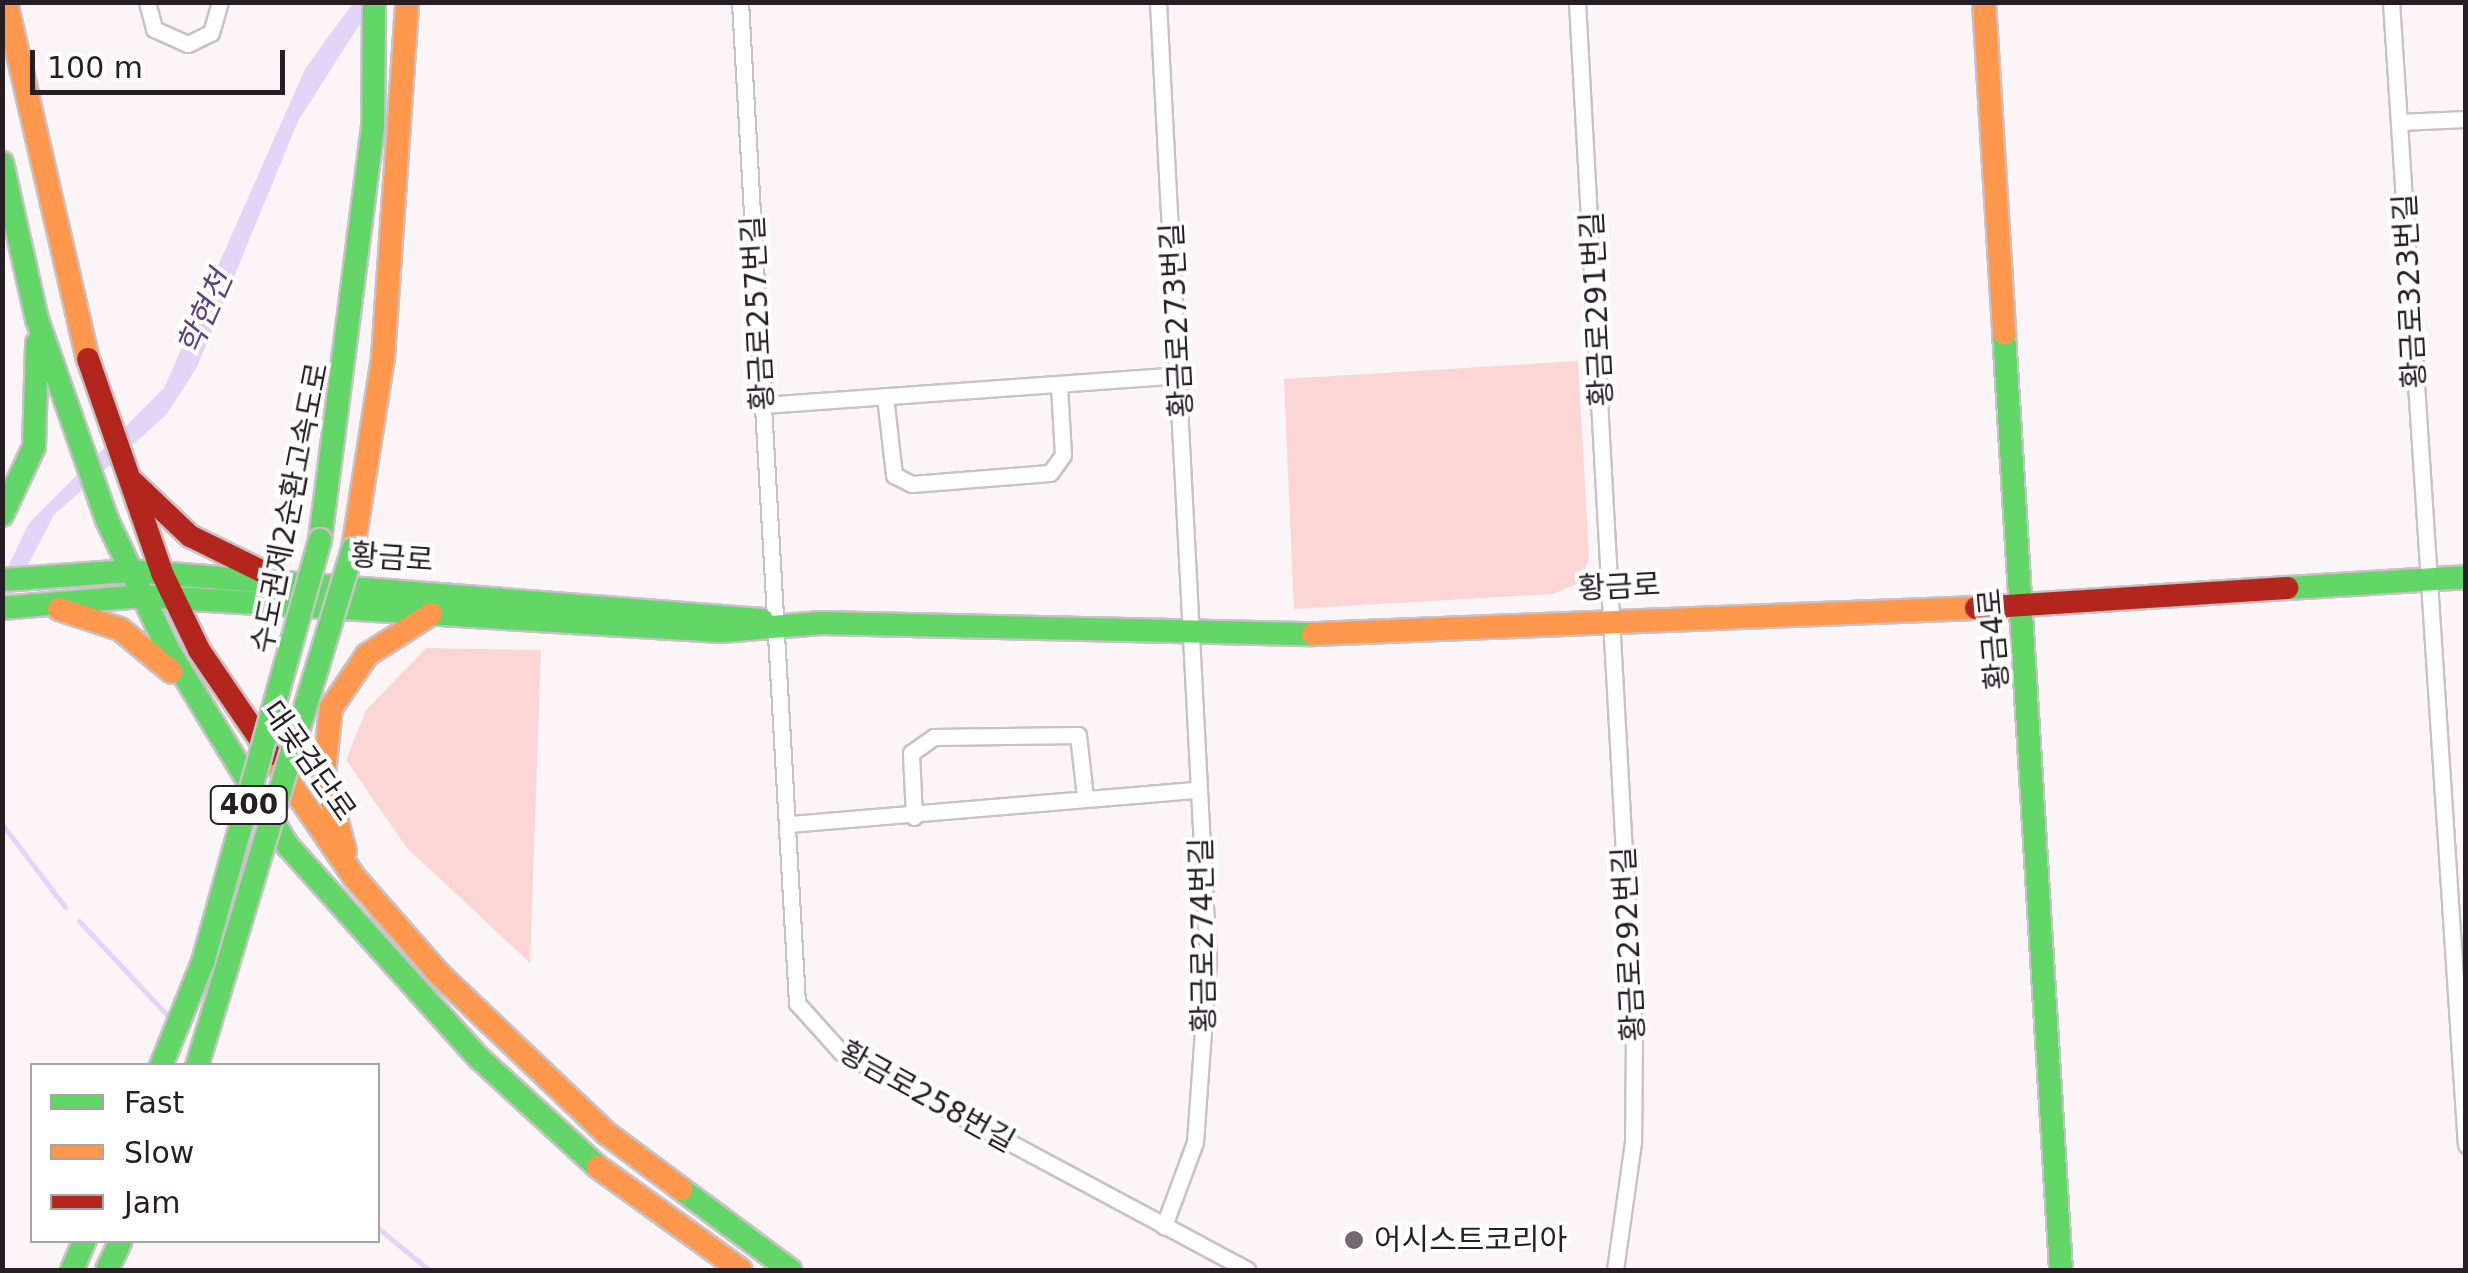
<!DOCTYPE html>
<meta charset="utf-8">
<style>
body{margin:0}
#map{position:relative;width:2468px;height:1273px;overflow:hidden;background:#fbf5f8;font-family:"DejaVu Sans","Noto Sans KR",sans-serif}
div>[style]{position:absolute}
.green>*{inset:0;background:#fcd6d5}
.water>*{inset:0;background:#e2d5f8}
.stream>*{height:5px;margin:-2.5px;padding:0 2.5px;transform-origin:2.5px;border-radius:2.5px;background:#e2d5f8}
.roads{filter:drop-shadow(2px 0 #c8c1c5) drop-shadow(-2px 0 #c8c1c5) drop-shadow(0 2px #c8c1c5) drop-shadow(0 -2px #c8c1c5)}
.street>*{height:15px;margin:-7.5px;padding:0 7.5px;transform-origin:7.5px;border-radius:7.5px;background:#fefefe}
.fast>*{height:22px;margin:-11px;padding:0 11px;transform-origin:11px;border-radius:11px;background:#63d668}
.slow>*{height:22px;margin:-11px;padding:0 11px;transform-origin:11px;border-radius:11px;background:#ff974d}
.jam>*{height:22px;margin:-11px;padding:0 11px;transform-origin:11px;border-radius:11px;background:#b3261e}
.bridges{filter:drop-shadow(2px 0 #c8c1c5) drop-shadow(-2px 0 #c8c1c5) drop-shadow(0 2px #c8c1c5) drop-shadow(0 -2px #c8c1c5)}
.fast-bridge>*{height:22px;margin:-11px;padding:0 11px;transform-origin:11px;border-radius:11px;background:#63d668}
.dots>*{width:28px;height:28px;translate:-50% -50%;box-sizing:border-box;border:5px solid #fff;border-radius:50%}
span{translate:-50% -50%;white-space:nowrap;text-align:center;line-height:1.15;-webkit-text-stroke:8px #fff;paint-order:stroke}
.shield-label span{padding:2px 8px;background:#fff;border:2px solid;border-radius:8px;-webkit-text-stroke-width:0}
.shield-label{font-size:28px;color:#261e23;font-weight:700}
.street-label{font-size:30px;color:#261e23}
.poi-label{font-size:30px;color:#261e23}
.left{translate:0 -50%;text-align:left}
.water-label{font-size:32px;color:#5f4188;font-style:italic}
.frame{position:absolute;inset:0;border:5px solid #261e23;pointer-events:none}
.legend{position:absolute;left:30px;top:1063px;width:350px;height:180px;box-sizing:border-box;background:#fff;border:2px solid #a8a5a7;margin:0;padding:12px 18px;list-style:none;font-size:30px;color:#261e23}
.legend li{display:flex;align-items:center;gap:20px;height:50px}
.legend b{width:50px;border:2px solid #a8a5a7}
.scale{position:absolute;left:30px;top:50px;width:255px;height:45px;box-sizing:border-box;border:5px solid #261e23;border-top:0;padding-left:12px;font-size:30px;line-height:35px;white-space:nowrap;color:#261e23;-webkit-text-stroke:8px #fff;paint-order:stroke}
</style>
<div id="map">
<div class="green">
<div style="clip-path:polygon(1578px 361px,1589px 558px,1581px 582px,1553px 594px,1294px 609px,1284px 379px)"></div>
<div style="clip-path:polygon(426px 648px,541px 650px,530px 963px,407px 848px,346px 760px,366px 710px)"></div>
</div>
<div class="water">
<div style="clip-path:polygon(353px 3px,386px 3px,358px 27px,298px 121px,197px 367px,166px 415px,54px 515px,3px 613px,3px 577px,29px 523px,164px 388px,305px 69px)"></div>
</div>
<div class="stream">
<div style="left:2px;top:824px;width:104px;rotate:52.8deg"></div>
<div style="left:79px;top:921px;width:136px;rotate:46.8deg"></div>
<div style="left:378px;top:1228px;width:66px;rotate:39.5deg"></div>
</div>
<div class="roads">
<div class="street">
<div style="left:147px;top:2px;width:28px;rotate:75deg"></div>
<div style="left:154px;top:29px;width:37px;rotate:24deg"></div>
<div style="left:188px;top:44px;width:25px;rotate:-26deg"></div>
<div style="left:211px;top:33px;width:32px;rotate:-74deg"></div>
<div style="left:740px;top:2px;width:1003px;rotate:86.74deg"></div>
<div style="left:797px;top:1003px;width:66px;rotate:48.1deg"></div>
<div style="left:841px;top:1052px;width:461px;rotate:28.2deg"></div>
<div style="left:1158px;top:2px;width:960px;rotate:87.02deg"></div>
<div style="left:1208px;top:961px;width:181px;rotate:94.1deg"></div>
<div style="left:1195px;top:1142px;width:90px;rotate:110.3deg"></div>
<div style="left:1577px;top:2px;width:1035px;rotate:86.84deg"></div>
<div style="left:1634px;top:1035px;width:107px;rotate:90.5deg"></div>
<div style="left:1633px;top:1142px;width:129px;rotate:98deg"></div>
<div style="left:2391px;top:2px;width:1145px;rotate:86.25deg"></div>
<div style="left:2399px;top:122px;width:67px;rotate:-2.6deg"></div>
<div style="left:885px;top:396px;width:80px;rotate:83.5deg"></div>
<div style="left:894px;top:475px;width:20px;rotate:27deg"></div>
<div style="left:912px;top:484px;width:138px;rotate:-4.6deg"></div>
<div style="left:1050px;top:473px;width:22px;rotate:-54deg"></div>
<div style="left:1063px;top:455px;width:70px;rotate:-93.3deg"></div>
<div style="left:764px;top:405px;width:418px;rotate:-4.1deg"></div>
<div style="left:914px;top:817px;width:64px;rotate:-92.7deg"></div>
<div style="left:911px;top:753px;width:28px;rotate:-35deg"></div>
<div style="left:934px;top:737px;width:144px;rotate:-0.8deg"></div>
<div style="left:1078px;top:735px;width:61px;rotate:83.5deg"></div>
<div style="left:790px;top:824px;width:410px;rotate:-4.8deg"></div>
</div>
<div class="fast">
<div style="left:2px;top:163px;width:160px;rotate:77.4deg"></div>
<div style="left:37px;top:319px;width:213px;rotate:70.8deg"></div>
<div style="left:107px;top:520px;width:143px;rotate:64.7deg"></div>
<div style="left:168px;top:649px;width:231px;rotate:58.7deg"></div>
<div style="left:288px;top:846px;width:285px;rotate:48deg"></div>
<div style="left:479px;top:1058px;width:161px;rotate:42.5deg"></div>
<div style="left:2004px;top:333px;width:939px;rotate:86.52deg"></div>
<div style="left:2px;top:515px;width:75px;rotate:-64.8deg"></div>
<div style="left:34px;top:447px;width:104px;rotate:-88.3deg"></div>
<div style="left:320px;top:540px;width:417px;rotate:-82.7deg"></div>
<div style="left:373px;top:126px;width:124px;rotate:-89.5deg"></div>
<div style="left:2px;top:580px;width:128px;rotate:-4deg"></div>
<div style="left:130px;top:571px;width:634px;rotate:4.43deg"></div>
<div style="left:2287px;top:588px;width:179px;rotate:-3.5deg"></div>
<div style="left:2px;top:608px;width:140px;rotate:-4.9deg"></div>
<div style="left:141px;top:596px;width:581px;rotate:3.45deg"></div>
<div style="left:721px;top:631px;width:101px;rotate:-4.5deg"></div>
<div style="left:822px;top:623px;width:491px;rotate:1.3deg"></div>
<div style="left:681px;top:1189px;width:136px;rotate:36.6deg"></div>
<div style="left:72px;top:1270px;width:33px;rotate:-67deg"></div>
<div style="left:107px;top:1270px;width:33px;rotate:-65deg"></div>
</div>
<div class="slow">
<div style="left:6px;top:2px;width:366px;rotate:77.1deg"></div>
<div style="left:1984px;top:2px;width:332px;rotate:86.5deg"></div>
<div style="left:353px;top:549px;width:193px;rotate:-81.1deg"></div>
<div style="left:383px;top:358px;width:357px;rotate:-86.1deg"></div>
<div style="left:59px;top:609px;width:64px;rotate:18.2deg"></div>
<div style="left:120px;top:629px;width:67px;rotate:39.6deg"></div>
<div style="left:1313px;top:634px;width:664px;rotate:-2.25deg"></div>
<div style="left:270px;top:754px;width:150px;rotate:55.6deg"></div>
<div style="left:355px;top:878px;width:128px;rotate:48.8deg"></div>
<div style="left:439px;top:974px;width:231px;rotate:43.6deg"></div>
<div style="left:606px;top:1133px;width:94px;rotate:36.7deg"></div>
<div style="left:345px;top:851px;width:81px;rotate:-105.1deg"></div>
<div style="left:324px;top:773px;width:65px;rotate:-83.9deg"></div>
<div style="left:331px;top:708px;width:64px;rotate:-55.8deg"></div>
<div style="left:367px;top:655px;width:76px;rotate:-32.6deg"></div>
<div style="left:598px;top:1167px;width:176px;rotate:35.8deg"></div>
</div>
<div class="jam">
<div style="left:88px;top:359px;width:226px;rotate:70.9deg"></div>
<div style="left:162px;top:573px;width:85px;rotate:64.3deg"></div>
<div style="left:199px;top:650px;width:126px;rotate:55.7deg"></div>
<div style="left:133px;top:482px;width:79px;rotate:43.5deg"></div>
<div style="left:190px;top:536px;width:79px;rotate:26.2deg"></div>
<div style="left:1976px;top:608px;width:312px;rotate:-3.7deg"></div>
</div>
</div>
<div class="bridges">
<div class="fast-bridge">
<div style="left:161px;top:1066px;width:112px;rotate:-68deg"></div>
<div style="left:203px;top:962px;width:438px;rotate:-74.5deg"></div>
<div style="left:197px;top:1066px;width:540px;rotate:-73.21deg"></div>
</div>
</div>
<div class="dots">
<div style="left:1354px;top:1240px;background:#71696e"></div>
</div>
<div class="shield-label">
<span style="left:249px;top:805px">400</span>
</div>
<div class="street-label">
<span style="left:2410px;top:291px;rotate:-93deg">황금로323번길</span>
<span style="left:1597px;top:309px;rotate:-93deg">황금로291번길</span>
<span style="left:758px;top:313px;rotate:-93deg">황금로257번길</span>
<span style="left:1177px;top:320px;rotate:-93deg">황금로273번길</span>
<span style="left:290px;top:508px;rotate:-79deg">수도권제2순환고속도로</span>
<span style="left:392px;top:558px;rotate:4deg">황금로</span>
<span style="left:1619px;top:587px;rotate:-3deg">황금로</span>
<span style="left:1994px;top:639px;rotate:-95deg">황금4로</span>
<span style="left:309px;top:761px;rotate:55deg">대곶검단로</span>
<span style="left:1203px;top:935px;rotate:-91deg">황금로274번길</span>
<span style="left:1629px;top:944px;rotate:-93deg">황금로292번길</span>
<span style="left:927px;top:1097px;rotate:29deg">황금로258번길</span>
</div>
<div class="poi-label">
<span class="left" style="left:1374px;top:1240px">어시스트코리아</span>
</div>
<div class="water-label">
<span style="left:205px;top:313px;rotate:-66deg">학현천</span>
</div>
<div class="frame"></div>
<ul class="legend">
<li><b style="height:12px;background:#63d668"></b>Fast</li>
<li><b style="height:12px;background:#ff974d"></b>Slow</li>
<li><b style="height:12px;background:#b3261e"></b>Jam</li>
</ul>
<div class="scale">100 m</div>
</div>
